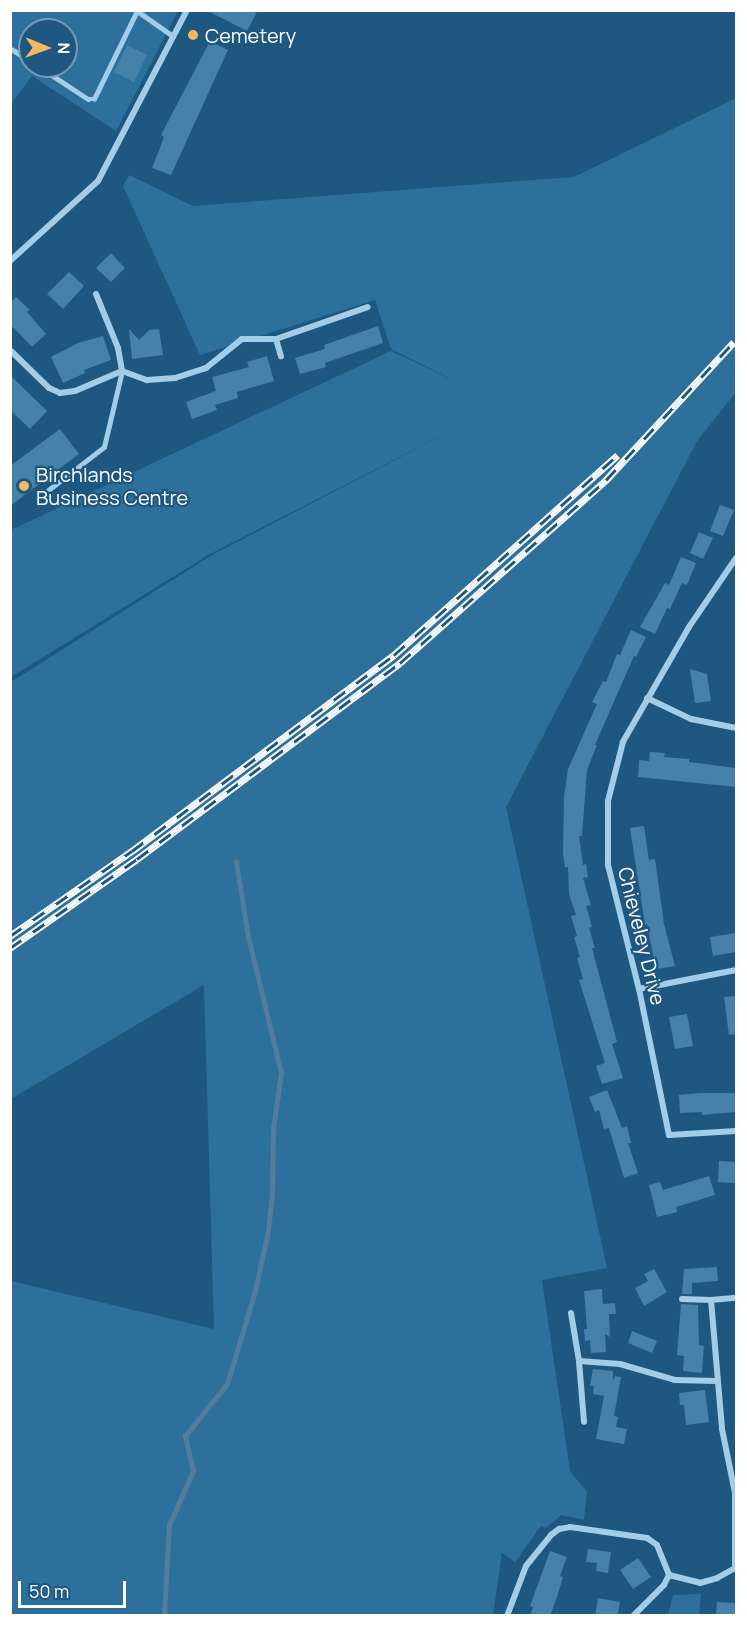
<!DOCTYPE html>
<style>
body{margin:0}
#map{position:relative;width:747px;height:1626px;overflow:hidden;background:#1e5780;font-family:Manrope,sans-serif}
div>[style]{position:absolute}
.green>*{inset:0;background:#2e709c}
.stream>*{height:4.5px;margin:-2.25px;padding:0 2.25px;transform-origin:2.25px;border-radius:2.25px;background:#537d9a}
.building>*{inset:0;background:#4681a9}
.lane>*{height:4.5px;margin:-2.25px;padding:0 2.25px;transform-origin:2.25px;border-radius:2.25px;background:#a2cce8}
.street>*{height:6px;margin:-3px;padding:0 3px;transform-origin:3px;border-radius:3px;background:#a2cce8}
.rail>*{height:7px;margin-top:-3.5px;transform-origin:0;background:repeating-linear-gradient(90deg,#1e5780 0 14px,#fff 0 28px);box-sizing:border-box;border-block:2px solid #fff}
.dots>*{width:16px;height:16px;translate:-50% -50%;box-sizing:border-box;border:3px solid #1e5780;border-radius:50%}
span{translate:-50% -50%;white-space:nowrap;text-align:center;line-height:1.15;-webkit-text-stroke:4.5px #1e5780;paint-order:stroke}
.poi-label{font-size:20px;color:#fff}
.left{translate:0 -50%;text-align:left}
.street-label{font-size:20px;color:#fff}
.frame{position:absolute;inset:0;border:12px solid #fff;pointer-events:none}
.north{position:absolute;left:18px;top:18px;width:60px;height:60px;box-sizing:border-box;background:#1e5780;border:2px solid #789ab3;border-radius:50%;rotate:91deg;font-size:16px;font-weight:700;line-height:24px;text-align:center;color:#fff}
.north::after{content:'';display:block;margin:auto;width:21px;height:27px;background:#f7b662;clip-path:polygon(50% 0,100% 100%,50% 72%,0 100%)}
.scale{position:absolute;left:18px;top:1581px;width:108px;height:27px;box-sizing:border-box;border:3px solid #fff;border-top:0;padding-left:8px;font-size:18px;line-height:21px;white-space:nowrap;color:#fff;-webkit-text-stroke:4px #1e5780;paint-order:stroke}
</style>
<div id="map">
<div class="green">
<div style="clip-path:polygon(evenodd,11px 11px,178px 11px,116px 131px,32px 76px,11px 104px,11px 11px,30px 30px,66px 30px,66px 66px,30px 66px,30px 30px)"></div>
<div style="clip-path:polygon(736px 98px,736px 392px,697px 441px,506px 807px,607px 1268px,542px 1280px,570px 1471px,587px 1492px,584px 1520px,561px 1515px,546px 1528px,541px 1526px,515px 1562px,502px 1553px,493px 1615px,10px 1615px,11px 1281px,214px 1329px,204px 985px,11px 1099px,11px 682px,212px 555px,468px 422px,210px 554px,11px 677px,11px 530px,391px 351px,464px 385px,391px 349px,375px 300px,200px 355px,123px 186px,129px 175px,193px 206px,574px 177px)"></div>
<div style="clip-path:polygon(701px 1594px,699px 1615px,668px 1615px,673px 1595px)"></div>
</div>
<div class="stream">
<div style="left:164px;top:1616px;width:91px;rotate:-86.9deg"></div>
<div style="left:169px;top:1525px;width:59px;rotate:-66deg"></div>
<div style="left:193px;top:1471px;width:36px;rotate:-103deg"></div>
<div style="left:185px;top:1436px;width:67px;rotate:-51.1deg"></div>
<div style="left:227px;top:1384px;width:97px;rotate:-73.2deg"></div>
<div style="left:255px;top:1291px;width:61px;rotate:-77.8deg"></div>
<div style="left:268px;top:1231px;width:39px;rotate:-84deg"></div>
<div style="left:272px;top:1192px;width:63px;rotate:-89.1deg"></div>
<div style="left:273px;top:1129px;width:57px;rotate:-81.9deg"></div>
<div style="left:281px;top:1073px;width:140px;rotate:-103.6deg"></div>
<div style="left:248px;top:937px;width:76px;rotate:-99.1deg"></div>
</div>
<div class="building">
<div style="clip-path:polygon(206px 10px,258px 10px,247px 31px)"></div>
<div style="clip-path:polygon(210px 41px,228px 50px,171px 175px,152px 168px,164px 137px,161px 135px)"></div>
<div style="clip-path:polygon(127px 45px,147px 55px,134px 82px,114px 72px)"></div>
<div style="clip-path:polygon(111px 253px,125px 268px,111px 282px,96px 268px)"></div>
<div style="clip-path:polygon(69px 272px,84px 286px,63px 309px,47px 294px)"></div>
<div style="clip-path:polygon(16px 297px,30px 310px,27px 312px,46px 334px,32px 347px,10px 324px,10px 303px)"></div>
<div style="clip-path:polygon(378px 326px,383px 343px,325px 363px,326px 367px,300px 374px,295px 358px,325px 349px,324px 345px)"></div>
<div style="clip-path:polygon(129px 329px,139px 340px,149px 330px,159px 329px,163px 355px,132px 359px)"></div>
<div style="clip-path:polygon(103px 336px,111px 360px,84px 370px,85px 373px,63px 383px,51px 357px,78px 343px)"></div>
<div style="clip-path:polygon(267px 356px,274px 381px,237px 392px,238px 398px,215px 405px,217px 410px,192px 419px,186px 402px,216px 391px,212px 377px,249px 367px,247px 362px)"></div>
<div style="clip-path:polygon(10px 375px,47px 411px,30px 429px,10px 410px)"></div>
<div style="clip-path:polygon(60px 429px,79px 454px,10px 506px,10px 466px)"></div>
<div style="clip-path:polygon(720px 505px,734px 510px,723px 536px,710px 531px)"></div>
<div style="clip-path:polygon(699px 532px,713px 538px,703px 559px,690px 553px)"></div>
<div style="clip-path:polygon(681px 557px,696px 563px,687px 585px,682px 583px,670px 609px,667px 608px,655px 634px,640px 627px,665px 583px,669px 585px)"></div>
<div style="clip-path:polygon(631px 630px,646px 637px,636px 657px,634px 656px,595px 745px,597px 745px,587px 770px,582px 836px,579px 836px,583px 865px,586px 864px,588px 877px,583px 878px,591px 905px,586px 906px,592px 927px,589px 928px,595px 948px,592px 948px,617px 1042px,612px 1044px,623px 1078px,602px 1084px,596px 1066px,605px 1063px,579px 980px,583px 979px,577px 958px,580px 957px,574px 937px,577px 936px,571px 916px,576px 915px,569px 894px,568px 867px,565px 867px,563px 853px,564px 797px,568px 769px,597px 704px,592px 702px,603px 681px,606px 682px,617px 654px,620px 655px)"></div>
<div style="clip-path:polygon(690px 669px,707px 674px,711px 701px,695px 703px)"></div>
<div style="clip-path:polygon(650px 752px,665px 753px,664px 757px,689px 759px,689px 762px,736px 768px,736px 787px,638px 777px,639px 760px,649px 761px)"></div>
<div style="clip-path:polygon(644px 826px,649px 860px,655px 859px,664px 924px,675px 966px,656px 969px,647px 924px,645px 925px,630px 828px)"></div>
<div style="clip-path:polygon(736px 933px,736px 952px,713px 956px,710px 937px)"></div>
<div style="clip-path:polygon(736px 996px,736px 1034px,729px 1035px,724px 997px)"></div>
<div style="clip-path:polygon(687px 1014px,693px 1046px,675px 1049px,669px 1017px)"></div>
<div style="clip-path:polygon(607px 1090px,622px 1128px,627px 1126px,631px 1143px,628px 1143px,638px 1173px,624px 1178px,609px 1128px,604px 1129px,599px 1110px,595px 1112px,589px 1097px)"></div>
<div style="clip-path:polygon(700px 1093px,736px 1093px,736px 1112px,702px 1115px,702px 1112px,680px 1113px,679px 1095px)"></div>
<div style="clip-path:polygon(719px 1161px,736px 1162px,736px 1183px,718px 1182px)"></div>
<div style="clip-path:polygon(709px 1176px,715px 1195px,676px 1207px,677px 1212px,657px 1217px,649px 1185px,660px 1182px,663px 1190px)"></div>
<div style="clip-path:polygon(717px 1267px,718px 1281px,692px 1283px,692px 1294px,682px 1294px,684px 1269px)"></div>
<div style="clip-path:polygon(654px 1269px,667px 1292px,644px 1306px,635px 1288px,648px 1281px,644px 1274px)"></div>
<div style="clip-path:polygon(602px 1289px,603px 1304px,615px 1303px,616px 1314px,609px 1314px,610px 1337px,605px 1334px,606px 1352px,591px 1353px,590px 1340px,585px 1341px,584px 1329px,587px 1329px,584px 1291px)"></div>
<div style="clip-path:polygon(681px 1304px,698px 1305px,699px 1345px,704px 1346px,702px 1373px,683px 1371px,684px 1356px,677px 1355px)"></div>
<div style="clip-path:polygon(632px 1331px,657px 1341px,652px 1353px,628px 1343px)"></div>
<div style="clip-path:polygon(593px 1369px,613px 1371px,613px 1381px,615px 1376px,621px 1377px,614px 1416px,618px 1417px,616px 1427px,627px 1429px,624px 1444px,596px 1439px,604px 1396px,593px 1394px,594px 1386px,590px 1386px)"></div>
<div style="clip-path:polygon(705px 1390px,709px 1422px,686px 1425px,684px 1405px,680px 1405px,679px 1393px)"></div>
<div style="clip-path:polygon(588px 1549px,611px 1552px,608px 1573px,596px 1571px,597px 1563px,586px 1562px)"></div>
<div style="clip-path:polygon(550px 1551px,567px 1557px,560px 1576px,563px 1577px,557px 1597px,550px 1616px,530px 1616px,533px 1607px,530px 1606px)"></div>
<div style="clip-path:polygon(638px 1558px,651px 1577px,633px 1589px,620px 1570px)"></div>
<div style="clip-path:polygon(598px 1598px,620px 1602px,618px 1614px,595px 1616px)"></div>
<div style="clip-path:polygon(717px 1602px,736px 1603px,736px 1616px,716px 1616px)"></div>
</div>
<div class="lane">
<div style="left:136px;top:10px;width:45px;rotate:35.1deg"></div>
<div style="left:10px;top:48px;width:24px;rotate:33deg"></div>
<div style="left:38px;top:66px;width:60px;rotate:33.4deg"></div>
<div style="left:88px;top:99px;width:6px"></div>
<div style="left:94px;top:99px;width:98px;rotate:-64deg"></div>
<div style="left:38px;top:498px;width:83px;rotate:-37.7deg"></div>
<div style="left:104px;top:447px;width:78px;rotate:-76.7deg"></div>
</div>
<div class="street">
<div style="left:10px;top:261px;width:119px;rotate:-42.3deg"></div>
<div style="left:98px;top:181px;width:193px;rotate:-62.5deg"></div>
<div style="left:96px;top:294px;width:58px;rotate:67.8deg"></div>
<div style="left:118px;top:348px;width:23px;rotate:80deg"></div>
<div style="left:276px;top:339px;width:18px;rotate:74deg"></div>
<div style="left:10px;top:350px;width:54px;rotate:44.3deg"></div>
<div style="left:49px;top:388px;width:12px;rotate:24deg"></div>
<div style="left:60px;top:393px;width:15px;rotate:-8deg"></div>
<div style="left:75px;top:391px;width:51px;rotate:-23.1deg"></div>
<div style="left:122px;top:371px;width:27px;rotate:20deg"></div>
<div style="left:147px;top:380px;width:28px;rotate:-4deg"></div>
<div style="left:175px;top:378px;width:33px;rotate:-18deg"></div>
<div style="left:206px;top:368px;width:46px;rotate:-38.9deg"></div>
<div style="left:242px;top:339px;width:34px"></div>
<div style="left:276px;top:339px;width:97px;rotate:-19.2deg"></div>
<div style="left:736px;top:558px;width:83px;rotate:124.3deg"></div>
<div style="left:689px;top:627px;width:133px;rotate:119.9deg"></div>
<div style="left:623px;top:742px;width:61px;rotate:104.3deg"></div>
<div style="left:608px;top:801px;width:64px;rotate:90deg"></div>
<div style="left:608px;top:865px;width:128px;rotate:76deg"></div>
<div style="left:639px;top:989px;width:149px;rotate:78.4deg"></div>
<div style="left:669px;top:1135px;width:67px;rotate:-3.4deg"></div>
<div style="left:647px;top:698px;width:49px;rotate:25.5deg"></div>
<div style="left:691px;top:719px;width:46px;rotate:11.3deg"></div>
<div style="left:639px;top:989px;width:99px;rotate:-11.1deg"></div>
<div style="left:682px;top:1299px;width:29px;rotate:2deg"></div>
<div style="left:711px;top:1300px;width:129px;rotate:85.1deg"></div>
<div style="left:722px;top:1429px;width:65px;rotate:78.5deg"></div>
<div style="left:735px;top:1493px;width:75px;rotate:90deg"></div>
<div style="left:711px;top:1300px;width:25px;rotate:-5deg"></div>
<div style="left:571px;top:1313px;width:49px;rotate:80.5deg"></div>
<div style="left:579px;top:1361px;width:41px;rotate:4.2deg"></div>
<div style="left:620px;top:1364px;width:57px;rotate:16.2deg"></div>
<div style="left:675px;top:1380px;width:42px;rotate:1.4deg"></div>
<div style="left:579px;top:1361px;width:61px;rotate:85.3deg"></div>
<div style="left:669px;top:1575px;width:32px;rotate:14deg"></div>
<div style="left:700px;top:1583px;width:18px;rotate:-16deg"></div>
<div style="left:717px;top:1578px;width:21px;rotate:-29deg"></div>
<div style="left:507px;top:1616px;width:53px;rotate:-69.2deg"></div>
<div style="left:526px;top:1566px;width:40px;rotate:-51deg"></div>
<div style="left:551px;top:1535px;width:10px;rotate:-37deg"></div>
<div style="left:559px;top:1529px;width:11px;rotate:-10deg"></div>
<div style="left:570px;top:1527px;width:78px;rotate:8.1deg"></div>
<div style="left:647px;top:1538px;width:12px;rotate:35deg"></div>
<div style="left:657px;top:1545px;width:32px;rotate:68deg"></div>
<div style="left:669px;top:1575px;width:11px;rotate:117deg"></div>
<div style="left:664px;top:1585px;width:44px;rotate:135deg"></div>
</div>
<div class="rail">
<div style="left:10px;top:936px;width:149px;rotate:-34.9deg"></div>
<div style="left:132px;top:851px;width:327px;rotate:-36.8deg"></div>
<div style="left:394px;top:655px;width:300px;rotate:-41.8deg"></div>
<div style="left:10px;top:948px;width:155px;rotate:-35deg"></div>
<div style="left:137px;top:859px;width:328px;rotate:-36.7deg"></div>
<div style="left:400px;top:663px;width:276px;rotate:-41.6deg"></div>
<div style="left:606px;top:480px;width:188px;rotate:-47.2deg"></div>
</div>
<div class="dots">
<div style="left:193px;top:35px;background:#f7b662"></div>
<div style="left:24px;top:486px;background:#f7b662"></div>
</div>
<div class="poi-label">
<span class="left" style="left:205px;top:35px">Cemetery</span>
<span class="left" style="left:36px;top:486px">Birchlands<br>Business Centre</span>
</div>
<div class="street-label">
<span style="left:642px;top:936px;rotate:76deg">Chieveley Drive</span>
</div>
<div class="frame"></div>
<div class="north">N</div>
<div class="scale">50 m</div>
</div>
